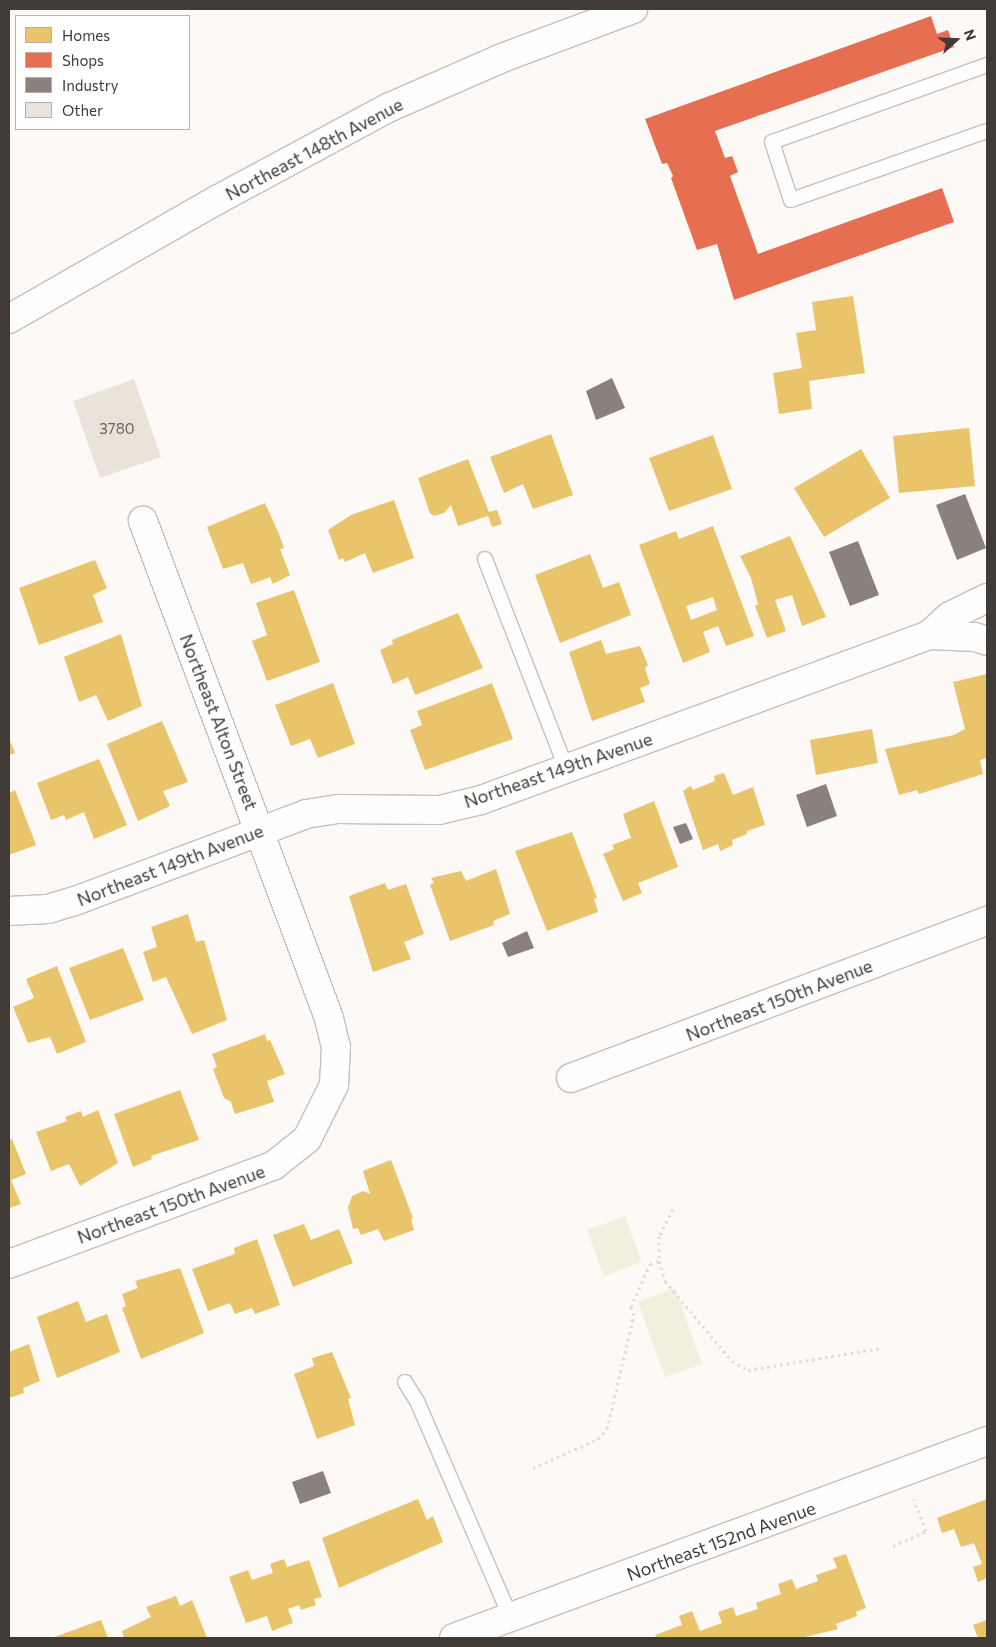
<!DOCTYPE html>
<style>
body{margin:0}
#map{position:relative;width:996px;height:1647px;overflow:hidden;background:#fcf9f7;font-family:Commissioner,sans-serif}
div>[style]{position:absolute}
.green>*{inset:0;background:#f2efdc}
.homes>*{inset:0;background:#e9c46a}
.shops>*{inset:0;background:#e76f51}
.industry>*{inset:0;background:#8a817c}
.building>*{inset:0;background:#eae3d9}
.path>*{height:3px;margin-top:-1.5px;transform-origin:0;background:repeating-linear-gradient(90deg,#dedddd 0 2.5px,transparent 0 6.5px)}
.roads{filter:drop-shadow(1px 0 #c4c0bd) drop-shadow(-1px 0 #c4c0bd) drop-shadow(0 1px #c4c0bd) drop-shadow(0 -1px #c4c0bd)}
.service>*{height:14px;margin:-7px;padding:0 7px;transform-origin:7px;border-radius:7px;background:#fffefe}
.minor>*{height:28px;margin:-14px;padding:0 14px;transform-origin:14px;border-radius:14px;background:#fffefe}
.secondary>*{height:28px;margin:-14px;padding:0 14px;transform-origin:14px;border-radius:14px;background:#fffefe}
span{translate:-50% -50%;white-space:nowrap;text-align:center;line-height:1.15;-webkit-text-stroke:5px #fff;paint-order:stroke}
.number-label{font-size:15px;color:#6c6660}
.number-label span{-webkit-text-stroke-width:0}
.street-label{font-size:18px;color:#413b37}
.frame{position:absolute;inset:0;border:10px solid #413b37;pointer-events:none}
.legend{position:absolute;left:15px;top:15px;width:175px;height:115px;box-sizing:border-box;background:#fff;border:1px solid #b3b1af;margin:0;padding:6px 9px;list-style:none;font-size:15px;color:#413b37}
.legend li{display:flex;align-items:center;gap:10px;height:25px}
.legend b{width:25px;border:1px solid #b3b1af}
.north{position:absolute;left:931px;top:15px;width:50px;height:50px;-webkit-text-stroke:4px #fff;paint-order:stroke;rotate:70deg;font-size:14px;font-weight:700;line-height:20px;text-align:center;color:#413b37}
.north::after{content:'';display:block;margin:auto;width:18px;height:22px;background:#413b37;clip-path:polygon(50% 0,100% 100%,50% 72%,0 100%)}
</style>
<div id="map">
<div class="green">
<div style="clip-path:polygon(625px 1216px,642px 1262px,604px 1276px,587px 1230px)"></div>
<div style="clip-path:polygon(675px 1288px,702px 1364px,665px 1377px,638px 1302px)"></div>
</div>
<div class="homes">
<div style="clip-path:polygon(853px 296px,865px 373px,809px 381px,812px 409px,779px 414px,773px 373px,802px 368px,796px 333px,816px 330px,812px 302px)"></div>
<div style="clip-path:polygon(969px 428px,975px 486px,899px 493px,893px 436px)"></div>
<div style="clip-path:polygon(551px 434px,573px 495px,533px 509px,523px 484px,504px 493px,490px 457px)"></div>
<div style="clip-path:polygon(713px 435px,732px 489px,669px 511px,649px 458px)"></div>
<div style="clip-path:polygon(861px 449px,890px 498px,824px 537px,794px 488px)"></div>
<div style="clip-path:polygon(468px 459px,489px 512px,497px 510px,502px 524px,492px 527px,488px 516px,458px 526px,451px 505px,444px 513px,434px 516px,430px 513px,418px 478px)"></div>
<div style="clip-path:polygon(394px 500px,414px 558px,373px 573px,365px 553px,345px 562px,343px 558px,339px 560px,328px 530px,351px 515px)"></div>
<div style="clip-path:polygon(265px 503px,279px 534px,284px 548px,280px 549px,290px 575px,273px 584px,270px 577px,251px 584px,243px 563px,223px 569px,207px 527px)"></div>
<div style="clip-path:polygon(evenodd,713px 526px,754px 636px,726px 646px,718px 626px,703px 632px,710px 652px,683px 663px,639px 545px,676px 531px,679px 539px,713px 526px,713px 597px,717px 610px,691px 620px,686px 606px,713px 597px)"></div>
<div style="clip-path:polygon(790px 536px,826px 617px,802px 626px,792px 595px,775px 600px,786px 631px,767px 638px,755px 606px,758px 604px,751px 578px,740px 556px)"></div>
<div style="clip-path:polygon(590px 554px,603px 588px,619px 582px,631px 615px,560px 643px,535px 575px)"></div>
<div style="clip-path:polygon(95px 560px,107px 588px,93px 595px,103px 622px,39px 645px,19px 588px)"></div>
<div style="clip-path:polygon(294px 590px,320px 662px,267px 681px,252px 641px,267px 635px,256px 603px)"></div>
<div style="clip-path:polygon(458px 613px,483px 668px,415px 695px,408px 677px,393px 684px,380px 650px,393px 644px,392px 640px)"></div>
<div style="clip-path:polygon(121px 634px,142px 706px,108px 721px,96px 695px,79px 702px,64px 657px)"></div>
<div style="clip-path:polygon(601px 640px,606px 654px,640px 646px,648px 665px,645px 668px,650px 684px,640px 688px,645px 702px,592px 721px,569px 652px)"></div>
<div style="clip-path:polygon(987px 674px,987px 758px,980px 760px,983px 774px,919px 794px,917px 790px,899px 795px,885px 749px,954px 735px,965px 729px,953px 682px)"></div>
<div style="clip-path:polygon(333px 683px,355px 744px,318px 758px,310px 739px,291px 746px,275px 705px)"></div>
<div style="clip-path:polygon(492px 683px,513px 739px,425px 770px,410px 730px,422px 725px,417px 711px)"></div>
<div style="clip-path:polygon(162px 721px,188px 782px,163px 791px,170px 806px,138px 821px,107px 744px)"></div>
<div style="clip-path:polygon(872px 729px,878px 763px,816px 775px,810px 740px)"></div>
<div style="clip-path:polygon(9px 738px,15px 753px,9px 755px)"></div>
<div style="clip-path:polygon(99px 759px,127px 825px,94px 839px,84px 812px,66px 820px,64px 815px,51px 820px,37px 783px)"></div>
<div style="clip-path:polygon(724px 773px,733px 795px,753px 787px,765px 825px,747px 831px,747px 834px,732px 840px,733px 845px,720px 851px,718px 844px,703px 850px,683px 791px,691px 786px,693px 790px,715px 781px,714px 776px)"></div>
<div style="clip-path:polygon(15px 790px,36px 845px,9px 855px,9px 793px)"></div>
<div style="clip-path:polygon(654px 801px,678px 867px,638px 883px,642px 893px,623px 901px,603px 854px,614px 849px,612px 845px,631px 838px,623px 814px)"></div>
<div style="clip-path:polygon(572px 832px,597px 898px,594px 899px,598px 912px,547px 931px,515px 851px)"></div>
<div style="clip-path:polygon(496px 869px,510px 914px,493px 921px,494px 925px,450px 941px,430px 885px,434px 883px,431px 878px,461px 871px,466px 881px)"></div>
<div style="clip-path:polygon(385px 883px,388px 890px,406px 884px,424px 934px,404px 942px,411px 959px,373px 972px,349px 896px)"></div>
<div style="clip-path:polygon(188px 914px,196px 942px,204px 940px,227px 1020px,192px 1034px,166px 977px,153px 982px,143px 952px,157px 947px,151px 927px)"></div>
<div style="clip-path:polygon(123px 948px,144px 1000px,90px 1020px,69px 968px)"></div>
<div style="clip-path:polygon(57px 966px,86px 1042px,57px 1054px,50px 1037px,28px 1043px,13px 1007px,34px 998px,26px 979px)"></div>
<div style="clip-path:polygon(265px 1034px,267px 1041px,270px 1040px,285px 1074px,267px 1081px,274px 1102px,235px 1114px,231px 1102px,224px 1098px,213px 1069px,217px 1067px,212px 1054px)"></div>
<div style="clip-path:polygon(180px 1090px,199px 1140px,151px 1156px,152px 1159px,133px 1167px,114px 1114px)"></div>
<div style="clip-path:polygon(98px 1110px,118px 1163px,80px 1186px,69px 1164px,51px 1171px,36px 1132px,67px 1121px,65px 1117px,81px 1111px,83px 1117px)"></div>
<div style="clip-path:polygon(12px 1139px,26px 1174px,11px 1180px,21px 1204px,9px 1208px,9px 1140px)"></div>
<div style="clip-path:polygon(391px 1160px,413px 1218px,411px 1219px,414px 1230px,384px 1241px,378px 1229px,361px 1235px,358px 1228px,353px 1229px,348px 1208px,352px 1196px,363px 1191px,370px 1194px,363px 1171px)"></div>
<div style="clip-path:polygon(304px 1224px,311px 1240px,339px 1229px,353px 1263px,293px 1287px,273px 1235px)"></div>
<div style="clip-path:polygon(257px 1239px,280px 1305px,255px 1314px,252px 1308px,235px 1314px,230px 1303px,208px 1311px,192px 1269px,235px 1254px,234px 1248px)"></div>
<div style="clip-path:polygon(180px 1268px,204px 1333px,141px 1359px,122px 1308px,126px 1306px,122px 1294px,138px 1288px,135px 1281px)"></div>
<div style="clip-path:polygon(78px 1301px,86px 1322px,107px 1314px,120px 1352px,57px 1378px,37px 1317px)"></div>
<div style="clip-path:polygon(29px 1344px,40px 1381px,23px 1388px,24px 1393px,9px 1398px,9px 1352px)"></div>
<div style="clip-path:polygon(332px 1352px,351px 1398px,348px 1399px,355px 1425px,317px 1439px,294px 1374px,314px 1366px,312px 1358px)"></div>
<div style="clip-path:polygon(418px 1499px,427px 1520px,433px 1516px,443px 1542px,339px 1588px,322px 1538px)"></div>
<div style="clip-path:polygon(987px 1499px,987px 1578px,978px 1582px,973px 1567px,982px 1564px,974px 1543px,961px 1547px,954px 1529px,942px 1533px,937px 1518px)"></div>
<div style="clip-path:polygon(846px 1554px,866px 1608px,856px 1612px,857px 1616px,836px 1624px,838px 1629px,801px 1638px,657px 1638px,655px 1635px,682px 1625px,679px 1616px,692px 1611px,700px 1631px,722px 1623px,718px 1612px,733px 1607px,736px 1616px,758px 1609px,756px 1603px,781px 1594px,778px 1584px,792px 1579px,796px 1589px,818px 1581px,816px 1575px,837px 1568px,833px 1558px)"></div>
<div style="clip-path:polygon(284px 1559px,287px 1567px,309px 1560px,322px 1597px,314px 1599px,316px 1605px,301px 1610px,299px 1605px,288px 1609px,293px 1623px,272px 1631px,267px 1616px,246px 1623px,229px 1577px,248px 1570px,252px 1580px,273px 1573px,270px 1564px)"></div>
<div style="clip-path:polygon(176px 1596px,180px 1606px,192px 1600px,207px 1638px,124px 1638px,122px 1631px,151px 1617px,146px 1607px)"></div>
<div style="clip-path:polygon(101px 1620px,108px 1638px,52px 1638px,98px 1621px)"></div>
<div style="clip-path:polygon(987px 1620px,987px 1638px,978px 1638px,973px 1625px)"></div>
</div>
<div class="shops">
<div style="clip-path:polygon(931px 16px,937px 34px,948px 30px,954px 47px,715px 131px,725px 158px,732px 156px,738px 172px,730px 176px,758px 254px,942px 188px,954px 222px,734px 300px,717px 244px,697px 250px,671px 178px,673px 176px,667px 163px,662px 164px,645px 119px)"></div>
</div>
<div class="industry">
<div style="clip-path:polygon(612px 378px,625px 408px,596px 420px,586px 391px)"></div>
<div style="clip-path:polygon(965px 494px,986px 548px,957px 560px,936px 505px)"></div>
<div style="clip-path:polygon(858px 541px,879px 595px,850px 606px,829px 552px)"></div>
<div style="clip-path:polygon(826px 784px,837px 816px,807px 827px,796px 795px)"></div>
<div style="clip-path:polygon(686px 823px,693px 839px,680px 844px,673px 827px)"></div>
<div style="clip-path:polygon(527px 931px,534px 948px,508px 957px,502px 943px)"></div>
<div style="clip-path:polygon(323px 1471px,331px 1493px,300px 1504px,292px 1482px)"></div>
</div>
<div class="building">
<div style="clip-path:polygon(134px 379px,161px 457px,100px 478px,73px 401px)"></div>
</div>
<div class="path">
<div style="left:673px;top:1209px;width:30px;rotate:117deg"></div>
<div style="left:659px;top:1236px;width:25px;rotate:90deg"></div>
<div style="left:659px;top:1261px;width:21px;rotate:73deg"></div>
<div style="left:665px;top:1281px;width:104px;rotate:50.1deg"></div>
<div style="left:732px;top:1361px;width:18px;rotate:29deg"></div>
<div style="left:748px;top:1370px;width:135px;rotate:-9.4deg"></div>
<div style="left:533px;top:1468px;width:71px;rotate:-24deg"></div>
<div style="left:598px;top:1439px;width:13px;rotate:-48deg"></div>
<div style="left:607px;top:1429px;width:117px;rotate:-76.7deg"></div>
<div style="left:634px;top:1315px;width:9px;rotate:-111deg"></div>
<div style="left:631px;top:1307px;width:47px;rotate:-66.2deg"></div>
<div style="left:650px;top:1264px;width:9px;rotate:-18deg"></div>
<div style="left:893px;top:1546px;width:36px;rotate:-24deg"></div>
<div style="left:926px;top:1531px;width:34px;rotate:-111deg"></div>
</div>
<div class="roads">
<div class="service">
<div style="left:987px;top:65px;width:228px;rotate:160.3deg"></div>
<div style="left:772px;top:142px;width:61px;rotate:71.9deg"></div>
<div style="left:791px;top:200px;width:208px;rotate:-19.4deg"></div>
<div style="left:485px;top:559px;width:224px;rotate:68.8deg"></div>
<div style="left:405px;top:1382px;width:22px;rotate:58deg"></div>
<div style="left:417px;top:1401px;width:236px;rotate:66.6deg"></div>
</div>
<div class="minor">
<div style="left:929px;top:635px;width:46px;rotate:2.5deg"></div>
<div style="left:975px;top:637px;width:13px;rotate:18deg"></div>
<div style="left:9px;top:911px;width:39px;rotate:-3deg"></div>
<div style="left:48px;top:909px;width:28px;rotate:-17deg"></div>
<div style="left:75px;top:901px;width:247px;rotate:-20.6deg"></div>
<div style="left:306px;top:814px;width:32px;rotate:-9deg"></div>
<div style="left:338px;top:809px;width:101px;rotate:0.6deg"></div>
<div style="left:439px;top:810px;width:43px;rotate:-13.4deg"></div>
<div style="left:481px;top:800px;width:477px;rotate:-20.2deg"></div>
<div style="left:929px;top:635px;width:28px;rotate:-42deg"></div>
<div style="left:950px;top:616px;width:41px;rotate:-25.9deg"></div>
<div style="left:571px;top:1078px;width:445px;rotate:-20.7deg"></div>
<div style="left:9px;top:1264px;width:282px;rotate:-20.4deg"></div>
<div style="left:273px;top:1166px;width:43px;rotate:-38.5deg"></div>
<div style="left:307px;top:1139px;width:60px;rotate:-63.4deg"></div>
<div style="left:334px;top:1085px;width:38px;rotate:-87deg"></div>
<div style="left:336px;top:1047px;width:30px;rotate:-104deg"></div>
<div style="left:329px;top:1018px;width:531px;rotate:-110.52deg"></div>
<div style="left:454px;top:1638px;width:568px;rotate:-20.28deg"></div>
</div>
<div class="secondary">
<div style="left:9px;top:319px;width:240px;rotate:-29.8deg"></div>
<div style="left:217px;top:200px;width:196px;rotate:-28.3deg"></div>
<div style="left:390px;top:107px;width:122px;rotate:-23.6deg"></div>
<div style="left:502px;top:58px;width:140px;rotate:-20.5deg"></div>
</div>
</div>
<div class="number-label">
<span style="left:117px;top:429px">3780</span>
</div>
<div class="street-label">
<span style="left:314px;top:149px;rotate:-28deg">Northeast 148th Avenue</span>
<span style="left:219px;top:722px;rotate:69deg">Northeast Alton Street</span>
<span style="left:558px;top:770px;rotate:-19deg">Northeast 149th Avenue</span>
<span style="left:170px;top:865px;rotate:-21deg">Northeast 149th Avenue</span>
<span style="left:779px;top:1000px;rotate:-21deg">Northeast 150th Avenue</span>
<span style="left:171px;top:1204px;rotate:-20deg">Northeast 150th Avenue</span>
<span style="left:721px;top:1541px;rotate:-20deg">Northeast 152nd Avenue</span>
</div>
<div class="frame"></div>
<ul class="legend">
<li><b style="height:14px;background:#e9c46a"></b>Homes</li>
<li><b style="height:14px;background:#e76f51"></b>Shops</li>
<li><b style="height:14px;background:#8a817c"></b>Industry</li>
<li><b style="height:14px;background:#eae3d9"></b>Other</li>
</ul>
<div class="north">N</div>
</div>
